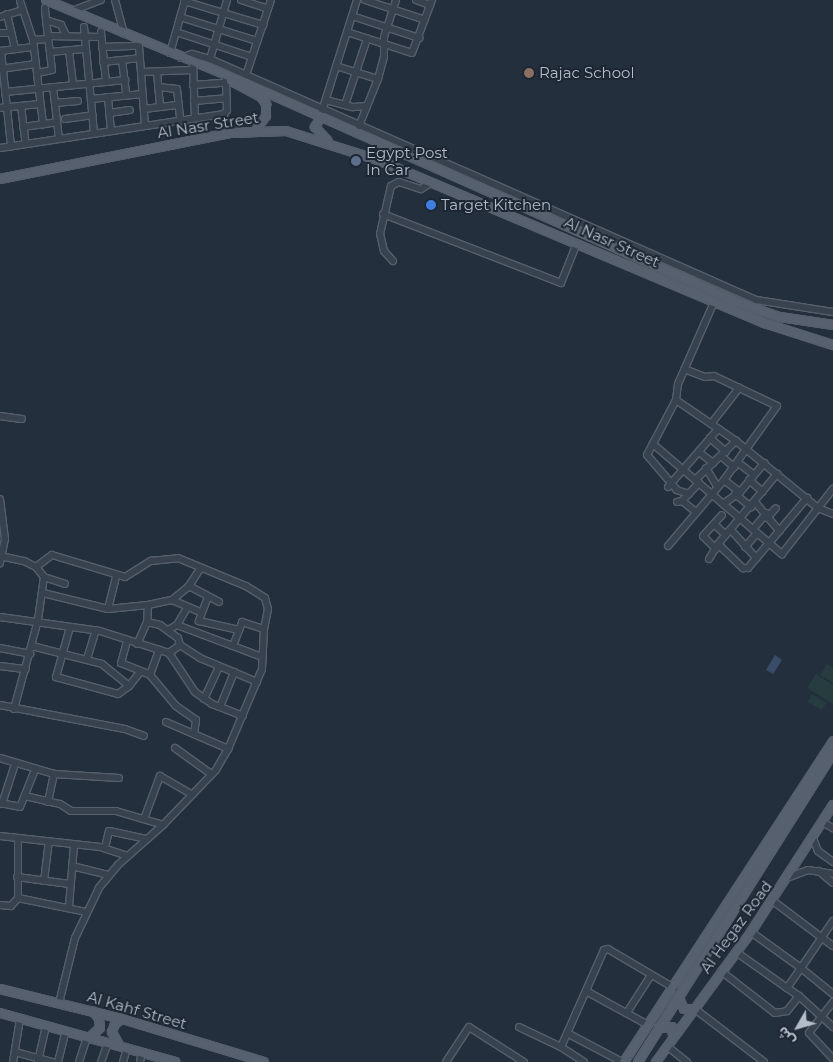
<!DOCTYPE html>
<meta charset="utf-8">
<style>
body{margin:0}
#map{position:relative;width:833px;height:1062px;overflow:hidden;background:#242f3e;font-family:Montserrat,"Noto Sans Arabic",sans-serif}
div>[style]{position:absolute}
.green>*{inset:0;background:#263c3f}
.water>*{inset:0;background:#394c67}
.roads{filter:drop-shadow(1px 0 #565f6c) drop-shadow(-1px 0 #565f6c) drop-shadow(0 1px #565f6c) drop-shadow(0 -1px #565f6c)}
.minor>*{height:6px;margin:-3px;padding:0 3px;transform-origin:3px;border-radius:3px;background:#38414e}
.major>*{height:8px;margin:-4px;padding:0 4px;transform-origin:4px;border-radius:4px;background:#56606e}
.dots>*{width:14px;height:14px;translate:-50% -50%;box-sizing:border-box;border:2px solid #1d2633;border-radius:50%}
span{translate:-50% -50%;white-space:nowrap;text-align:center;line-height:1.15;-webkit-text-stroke:4px #1d2633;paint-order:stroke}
.poi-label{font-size:15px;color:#b4bcc9}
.left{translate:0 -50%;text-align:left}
.street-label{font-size:15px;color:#b4bcc9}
.north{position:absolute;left:773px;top:1002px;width:50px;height:50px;-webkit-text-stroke:4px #1d2633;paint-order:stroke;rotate:232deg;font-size:14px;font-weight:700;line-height:20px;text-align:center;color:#b4bcc9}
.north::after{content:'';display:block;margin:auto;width:18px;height:22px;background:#b4bcc9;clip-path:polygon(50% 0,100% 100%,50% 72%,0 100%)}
</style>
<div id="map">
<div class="green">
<div style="clip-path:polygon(827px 664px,833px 668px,833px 683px,820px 675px)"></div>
<div style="clip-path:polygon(816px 674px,833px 685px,833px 704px,807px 688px)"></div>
<div style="clip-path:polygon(812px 694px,826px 703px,822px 710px,808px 702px)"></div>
</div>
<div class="water">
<div style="clip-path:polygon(775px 655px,782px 660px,773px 674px,766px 670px)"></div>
</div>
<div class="roads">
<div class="minor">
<div style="left:115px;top:0;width:35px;rotate:75deg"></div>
<div style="left:241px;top:0;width:28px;rotate:18deg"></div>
<div style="left:365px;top:0;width:63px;rotate:18.4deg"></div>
<div style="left:416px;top:0;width:15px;rotate:20deg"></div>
<div style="left:20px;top:1px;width:41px;rotate:71.6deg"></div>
<div style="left:33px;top:40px;width:85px;rotate:83.2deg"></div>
<div style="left:184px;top:1px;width:83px;rotate:16.9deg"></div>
<div style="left:45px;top:8px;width:12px;rotate:85deg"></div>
<div style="left:72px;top:11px;width:31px;rotate:-21deg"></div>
<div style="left:7px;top:14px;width:36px;rotate:77deg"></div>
<div style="left:352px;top:16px;width:71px;rotate:18.2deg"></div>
<div style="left:0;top:17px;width:24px;rotate:-17deg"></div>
<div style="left:180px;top:17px;width:81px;rotate:17.3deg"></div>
<div style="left:84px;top:27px;width:106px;rotate:84.6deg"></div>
<div style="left:101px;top:32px;width:50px;rotate:84.3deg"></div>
<div style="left:176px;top:32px;width:80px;rotate:18.2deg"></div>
<div style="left:347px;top:32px;width:68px;rotate:17.9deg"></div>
<div style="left:412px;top:53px;width:57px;rotate:-69.3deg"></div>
<div style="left:0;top:33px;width:11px"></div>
<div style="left:48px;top:36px;width:53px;rotate:1.1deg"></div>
<div style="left:33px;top:40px;width:15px;rotate:-4deg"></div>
<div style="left:102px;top:47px;width:37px;rotate:-2deg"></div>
<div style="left:139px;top:46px;width:79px;rotate:85.7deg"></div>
<div style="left:0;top:51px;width:34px;rotate:-7deg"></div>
<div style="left:1px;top:51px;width:96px;rotate:84deg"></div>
<div style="left:69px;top:51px;width:34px;rotate:83deg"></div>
<div style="left:50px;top:52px;width:36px;rotate:-5deg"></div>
<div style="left:170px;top:53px;width:55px;rotate:-74.2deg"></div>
<div style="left:181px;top:58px;width:12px;rotate:-20deg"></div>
<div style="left:192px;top:54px;width:19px;rotate:16deg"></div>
<div style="left:210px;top:59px;width:597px;rotate:23.82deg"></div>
<div style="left:756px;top:300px;width:78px;rotate:8.9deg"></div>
<div style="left:210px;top:59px;width:61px;rotate:-73.9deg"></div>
<div style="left:122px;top:60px;width:35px;rotate:83deg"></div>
<div style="left:103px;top:62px;width:37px;rotate:-6deg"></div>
<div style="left:193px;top:62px;width:56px;rotate:88deg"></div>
<div style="left:336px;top:66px;width:44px;rotate:17.2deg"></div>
<div style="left:0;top:69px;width:36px;rotate:-8deg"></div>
<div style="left:141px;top:72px;width:51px;rotate:-2.2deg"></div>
<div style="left:157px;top:72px;width:35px;rotate:85deg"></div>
<div style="left:37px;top:73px;width:15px;rotate:-11deg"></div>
<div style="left:52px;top:70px;width:50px;rotate:-96.8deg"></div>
<div style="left:46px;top:20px;width:16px;rotate:18deg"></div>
<div style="left:61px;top:25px;width:11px;rotate:63deg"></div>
<div style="left:246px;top:75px;width:79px;rotate:-71.6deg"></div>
<div style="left:193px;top:85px;width:31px;rotate:-4deg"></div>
<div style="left:53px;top:87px;width:52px;rotate:83.4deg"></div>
<div style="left:158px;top:87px;width:19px;rotate:6deg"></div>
<div style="left:177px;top:89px;width:31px;rotate:84deg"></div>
<div style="left:5px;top:92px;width:121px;rotate:-5.7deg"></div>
<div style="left:108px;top:97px;width:34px;rotate:85deg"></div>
<div style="left:91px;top:99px;width:52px;rotate:-5.5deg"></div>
<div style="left:326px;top:100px;width:28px;rotate:15deg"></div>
<div style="left:353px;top:107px;width:14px;rotate:-4deg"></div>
<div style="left:194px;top:101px;width:32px;rotate:-5deg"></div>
<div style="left:55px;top:103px;width:23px;rotate:-5deg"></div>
<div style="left:345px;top:105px;width:70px;rotate:-71.6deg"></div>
<div style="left:21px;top:106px;width:38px;rotate:83deg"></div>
<div style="left:0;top:108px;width:40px;rotate:-5.7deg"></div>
<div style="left:144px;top:109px;width:35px;rotate:-7deg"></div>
<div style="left:322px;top:111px;width:116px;rotate:-72.5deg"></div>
<div style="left:109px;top:113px;width:21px;rotate:-8deg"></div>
<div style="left:65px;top:119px;width:28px;rotate:-8deg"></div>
<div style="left:359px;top:126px;width:51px;rotate:-68deg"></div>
<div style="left:378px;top:79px;width:23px;rotate:-75deg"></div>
<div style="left:384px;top:57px;width:20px;rotate:-90deg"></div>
<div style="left:384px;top:37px;width:39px;rotate:-72deg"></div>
<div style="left:23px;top:127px;width:34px;rotate:-8deg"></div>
<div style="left:0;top:148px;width:227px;rotate:-8.6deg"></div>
<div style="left:224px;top:114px;width:5px;rotate:-53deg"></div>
<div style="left:227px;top:110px;width:35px;rotate:-92deg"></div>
<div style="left:383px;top:214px;width:191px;rotate:21.2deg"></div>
<div style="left:561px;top:283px;width:43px;rotate:-68.2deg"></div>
<div style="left:393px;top:261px;width:13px;rotate:-132deg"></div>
<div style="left:384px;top:251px;width:17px;rotate:-103deg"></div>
<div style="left:380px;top:234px;width:49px;rotate:-77.1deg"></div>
<div style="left:391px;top:186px;width:9px;rotate:-27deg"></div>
<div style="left:399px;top:182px;width:23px;rotate:18deg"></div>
<div style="left:421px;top:189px;width:13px;rotate:-32deg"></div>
<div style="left:676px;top:400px;width:73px;rotate:34.3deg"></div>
<div style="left:736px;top:441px;width:106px;rotate:39.3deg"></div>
<div style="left:818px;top:508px;width:16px;rotate:22deg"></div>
<div style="left:0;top:416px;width:22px;rotate:8deg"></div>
<div style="left:711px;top:424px;width:46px;rotate:-52.1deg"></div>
<div style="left:710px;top:438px;width:21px;rotate:41deg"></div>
<div style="left:653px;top:444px;width:170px;rotate:40.5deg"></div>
<div style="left:782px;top:554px;width:83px;rotate:-51.9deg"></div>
<div style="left:699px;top:452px;width:18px;rotate:38deg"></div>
<div style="left:722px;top:457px;width:16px;rotate:40deg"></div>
<div style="left:737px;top:462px;width:21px;rotate:37deg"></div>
<div style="left:706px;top:468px;width:21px;rotate:59deg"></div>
<div style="left:695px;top:480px;width:57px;rotate:-43.6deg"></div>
<div style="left:724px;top:480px;width:20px;rotate:37deg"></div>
<div style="left:749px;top:480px;width:18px;rotate:41deg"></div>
<div style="left:668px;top:487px;width:77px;rotate:-49.2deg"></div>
<div style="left:689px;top:494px;width:13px;rotate:-162deg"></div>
<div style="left:677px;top:490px;width:46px;rotate:-130.6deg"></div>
<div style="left:647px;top:455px;width:62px;rotate:-62.2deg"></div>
<div style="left:676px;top:400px;width:16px;rotate:-83deg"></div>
<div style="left:678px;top:384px;width:90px;rotate:-66.3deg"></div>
<div style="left:735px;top:494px;width:21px;rotate:39deg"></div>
<div style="left:0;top:499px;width:40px;rotate:82.9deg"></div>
<div style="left:5px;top:539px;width:25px;rotate:102deg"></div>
<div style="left:682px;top:501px;width:18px;rotate:38deg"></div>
<div style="left:677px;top:502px;width:5px;rotate:-11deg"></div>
<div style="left:682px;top:501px;width:25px;rotate:-47deg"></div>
<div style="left:755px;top:502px;width:38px;rotate:50deg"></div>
<div style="left:723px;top:504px;width:21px;rotate:-35deg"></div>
<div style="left:740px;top:492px;width:38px;rotate:-50deg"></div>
<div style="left:767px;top:518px;width:13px;rotate:-48deg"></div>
<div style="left:714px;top:524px;width:16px;rotate:43deg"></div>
<div style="left:753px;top:529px;width:21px;rotate:-49deg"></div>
<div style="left:731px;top:530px;width:38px;rotate:48deg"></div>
<div style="left:718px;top:544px;width:35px;rotate:44deg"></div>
<div style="left:743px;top:568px;width:5px"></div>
<div style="left:748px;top:568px;width:92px;rotate:-49.9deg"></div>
<div style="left:668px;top:546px;width:87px;rotate:-49.7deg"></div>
<div style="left:724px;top:480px;width:91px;rotate:-54.4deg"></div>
<div style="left:777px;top:406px;width:70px;rotate:-154.5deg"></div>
<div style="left:714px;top:376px;width:9px;rotate:174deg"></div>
<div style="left:705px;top:377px;width:22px;rotate:-159deg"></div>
<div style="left:745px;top:547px;width:18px;rotate:-49deg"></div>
<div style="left:716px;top:549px;width:18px;rotate:-135deg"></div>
<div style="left:703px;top:536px;width:28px;rotate:-48deg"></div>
<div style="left:0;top:556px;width:25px;rotate:12deg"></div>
<div style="left:24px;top:561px;width:13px;rotate:27deg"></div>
<div style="left:36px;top:567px;width:13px;rotate:51deg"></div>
<div style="left:44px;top:577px;width:22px;rotate:18deg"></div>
<div style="left:709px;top:559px;width:17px;rotate:-59deg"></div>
<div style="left:718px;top:544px;width:92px;rotate:-49.9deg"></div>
<div style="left:36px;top:567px;width:20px;rotate:-37deg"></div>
<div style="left:52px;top:555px;width:76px;rotate:16.8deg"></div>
<div style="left:125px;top:577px;width:31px;rotate:-32deg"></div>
<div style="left:151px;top:561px;width:27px;rotate:-6deg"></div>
<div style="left:178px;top:558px;width:74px;rotate:22.4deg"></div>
<div style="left:246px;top:586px;width:22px;rotate:32deg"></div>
<div style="left:265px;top:598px;width:11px;rotate:75deg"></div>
<div style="left:268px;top:609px;width:20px;rotate:101deg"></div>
<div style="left:264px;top:629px;width:40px;rotate:92.9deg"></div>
<div style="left:262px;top:669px;width:87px;rotate:113deg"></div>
<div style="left:228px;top:749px;width:24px;rotate:120deg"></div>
<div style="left:216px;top:770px;width:76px;rotate:133.9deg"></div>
<div style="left:163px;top:825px;width:60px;rotate:138.4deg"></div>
<div style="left:118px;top:865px;width:30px;rotate:130deg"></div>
<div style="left:99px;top:888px;width:55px;rotate:115.6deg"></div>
<div style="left:75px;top:938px;width:67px;rotate:103.8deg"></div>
<div style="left:189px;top:586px;width:34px;rotate:28deg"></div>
<div style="left:43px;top:593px;width:67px;rotate:13.8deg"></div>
<div style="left:108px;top:609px;width:40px;rotate:-5.7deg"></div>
<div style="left:148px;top:605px;width:17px;rotate:93deg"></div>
<div style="left:147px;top:622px;width:24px;rotate:114deg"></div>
<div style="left:208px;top:597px;width:26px;rotate:111deg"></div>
<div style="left:199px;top:621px;width:41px;rotate:12.7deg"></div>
<div style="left:172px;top:600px;width:22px;rotate:-39deg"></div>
<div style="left:189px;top:586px;width:20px;rotate:-57deg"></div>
<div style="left:148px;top:605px;width:25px;rotate:-12deg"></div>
<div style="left:172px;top:600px;width:30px;rotate:23deg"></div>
<div style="left:108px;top:609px;width:34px;rotate:-76deg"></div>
<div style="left:0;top:617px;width:101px;rotate:8deg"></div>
<div style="left:100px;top:631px;width:72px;rotate:17.7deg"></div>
<div style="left:147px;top:622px;width:13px;rotate:13deg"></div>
<div style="left:160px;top:625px;width:22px;rotate:36deg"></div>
<div style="left:178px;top:638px;width:7px;rotate:74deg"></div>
<div style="left:180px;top:645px;width:14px;rotate:144deg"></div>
<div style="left:177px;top:625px;width:91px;rotate:20.6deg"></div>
<div style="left:70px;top:627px;width:52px;rotate:105.6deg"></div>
<div style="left:56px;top:677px;width:64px;rotate:15.3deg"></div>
<div style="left:118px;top:694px;width:14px;rotate:-36deg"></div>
<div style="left:168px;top:630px;width:10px;rotate:-29deg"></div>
<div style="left:177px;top:625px;width:20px;rotate:-60deg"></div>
<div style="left:127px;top:641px;width:23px;rotate:105deg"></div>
<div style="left:121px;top:663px;width:31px;rotate:22deg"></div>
<div style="left:150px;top:675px;width:40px;rotate:50deg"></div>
<div style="left:176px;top:706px;width:24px;rotate:35deg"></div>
<div style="left:196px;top:720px;width:14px;rotate:98deg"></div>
<div style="left:180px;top:645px;width:24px;rotate:33deg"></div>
<div style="left:200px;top:658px;width:62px;rotate:22.8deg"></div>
<div style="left:32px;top:646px;width:72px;rotate:14.4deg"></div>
<div style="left:102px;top:664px;width:35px;rotate:39deg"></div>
<div style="left:129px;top:686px;width:19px;rotate:-51deg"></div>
<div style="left:233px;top:646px;width:26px;rotate:-69deg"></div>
<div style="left:242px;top:622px;width:23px;rotate:18deg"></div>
<div style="left:0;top:648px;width:31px;rotate:11deg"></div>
<div style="left:169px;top:653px;width:47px;rotate:56.3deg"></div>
<div style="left:195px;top:692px;width:21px;rotate:35deg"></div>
<div style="left:212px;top:704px;width:33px;rotate:21deg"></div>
<div style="left:87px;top:659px;width:30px;rotate:-73deg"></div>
<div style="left:0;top:666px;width:26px;rotate:7deg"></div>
<div style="left:150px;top:675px;width:27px;rotate:-70deg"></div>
<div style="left:204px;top:699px;width:35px;rotate:-65deg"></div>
<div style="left:0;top:705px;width:127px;rotate:10.9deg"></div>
<div style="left:125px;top:729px;width:20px;rotate:20deg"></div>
<div style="left:220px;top:707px;width:38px;rotate:-68deg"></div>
<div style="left:14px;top:709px;width:92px;rotate:-74.9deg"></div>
<div style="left:38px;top:620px;width:43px;rotate:-82.1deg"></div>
<div style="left:166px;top:722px;width:68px;rotate:23.5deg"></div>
<div style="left:175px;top:748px;width:44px;rotate:35.8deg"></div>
<div style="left:0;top:758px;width:56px;rotate:16.5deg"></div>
<div style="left:54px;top:774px;width:65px;rotate:3.5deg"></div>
<div style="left:25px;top:796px;width:36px;rotate:13deg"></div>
<div style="left:60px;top:804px;width:13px;rotate:32deg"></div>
<div style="left:71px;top:811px;width:45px"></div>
<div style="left:116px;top:811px;width:49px;rotate:16.6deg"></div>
<div style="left:48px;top:802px;width:29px;rotate:-78deg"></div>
<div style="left:0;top:803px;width:20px;rotate:11deg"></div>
<div style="left:20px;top:807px;width:40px;rotate:-68deg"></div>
<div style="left:2px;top:804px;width:42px;rotate:-72deg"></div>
<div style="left:144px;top:819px;width:46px;rotate:-69.6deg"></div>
<div style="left:160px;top:776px;width:36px;rotate:30deg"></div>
<div style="left:822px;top:822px;width:13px;rotate:29deg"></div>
<div style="left:0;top:836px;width:101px;rotate:6.3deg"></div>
<div style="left:100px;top:847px;width:28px;rotate:18deg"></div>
<div style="left:18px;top:838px;width:60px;rotate:90deg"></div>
<div style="left:18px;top:898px;width:69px;rotate:11.6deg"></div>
<div style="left:813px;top:838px;width:14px;rotate:69deg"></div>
<div style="left:818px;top:851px;width:19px;rotate:36deg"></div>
<div style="left:105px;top:848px;width:17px;rotate:-77deg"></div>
<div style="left:109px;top:831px;width:39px;rotate:12deg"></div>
<div style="left:72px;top:866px;width:37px;rotate:14deg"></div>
<div style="left:819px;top:871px;width:18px;rotate:41deg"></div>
<div style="left:17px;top:877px;width:53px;rotate:7.5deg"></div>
<div style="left:787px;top:878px;width:22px;rotate:-21deg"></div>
<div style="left:808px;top:870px;width:25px;rotate:9deg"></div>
<div style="left:44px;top:881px;width:38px;rotate:-83deg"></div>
<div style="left:773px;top:901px;width:75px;rotate:36.9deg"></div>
<div style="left:0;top:905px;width:11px;rotate:5deg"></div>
<div style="left:11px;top:906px;width:11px;rotate:-49deg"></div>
<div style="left:69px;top:906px;width:61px;rotate:-85.3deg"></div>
<div style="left:751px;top:932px;width:62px;rotate:35.8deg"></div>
<div style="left:801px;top:968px;width:57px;rotate:-55.8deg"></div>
<div style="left:736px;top:952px;width:62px;rotate:35.2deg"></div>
<div style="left:721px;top:971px;width:68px;rotate:37.9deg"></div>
<div style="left:775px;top:1013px;width:12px;rotate:-9deg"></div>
<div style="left:787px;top:1011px;width:19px;rotate:-51deg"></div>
<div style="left:799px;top:996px;width:14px;rotate:-146deg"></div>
<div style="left:787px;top:988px;width:24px;rotate:-55deg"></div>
<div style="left:801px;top:968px;width:41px;rotate:39.1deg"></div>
<div style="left:586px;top:991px;width:71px;rotate:28.7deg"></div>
<div style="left:799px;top:996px;width:46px;rotate:42.4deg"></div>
<div style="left:833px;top:1002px;width:39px;rotate:128deg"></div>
<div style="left:809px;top:1033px;width:35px;rotate:47deg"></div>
<div style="left:695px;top:1009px;width:87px;rotate:37.5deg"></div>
<div style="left:628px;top:1011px;width:43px;rotate:-57.4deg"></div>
<div style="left:519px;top:1027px;width:47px;rotate:25.5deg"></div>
<div style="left:561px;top:1047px;width:27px;rotate:33deg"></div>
<div style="left:567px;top:1033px;width:62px;rotate:27.8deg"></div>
<div style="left:667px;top:1046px;width:26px;rotate:39deg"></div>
<div style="left:561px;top:1047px;width:106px;rotate:-66.1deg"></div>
<div style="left:604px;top:950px;width:4px;rotate:-14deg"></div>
<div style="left:608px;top:949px;width:77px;rotate:30.6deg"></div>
<div style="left:15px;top:1052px;width:39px;rotate:15deg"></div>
<div style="left:38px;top:1061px;width:36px;rotate:-77deg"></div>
<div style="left:13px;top:1062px;width:44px;rotate:-80.8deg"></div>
<div style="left:58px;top:1062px;width:32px;rotate:-76deg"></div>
<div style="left:79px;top:1062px;width:26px;rotate:-72deg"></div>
<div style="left:101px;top:1062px;width:20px;rotate:-70deg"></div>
<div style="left:123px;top:1062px;width:15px;rotate:-74deg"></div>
<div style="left:140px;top:1062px;width:10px;rotate:-79deg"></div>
<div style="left:446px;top:1062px;width:42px;rotate:-56.7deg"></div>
<div style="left:469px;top:1027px;width:65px;rotate:32.5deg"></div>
</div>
<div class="major">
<div style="left:46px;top:0;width:221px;rotate:22.6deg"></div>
<div style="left:250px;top:85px;width:535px;rotate:24.03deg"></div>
<div style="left:739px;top:303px;width:43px;rotate:18.9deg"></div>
<div style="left:780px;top:317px;width:54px;rotate:8.6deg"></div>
<div style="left:231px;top:81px;width:34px;rotate:28deg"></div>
<div style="left:261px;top:97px;width:9px;rotate:54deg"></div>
<div style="left:266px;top:104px;width:12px;rotate:90deg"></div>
<div style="left:266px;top:116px;width:17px;rotate:126deg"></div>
<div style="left:321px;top:117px;width:12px;rotate:121deg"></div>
<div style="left:315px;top:127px;width:18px;rotate:47deg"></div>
<div style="left:0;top:179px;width:236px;rotate:-11.3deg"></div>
<div style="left:231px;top:133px;width:55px;rotate:-2.1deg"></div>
<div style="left:286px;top:131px;width:96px;rotate:17.5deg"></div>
<div style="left:378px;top:160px;width:419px;rotate:22.9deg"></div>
<div style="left:764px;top:323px;width:72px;rotate:17.7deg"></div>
<div style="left:0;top:989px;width:126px;rotate:13.8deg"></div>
<div style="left:122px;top:1019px;width:148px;rotate:16.8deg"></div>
<div style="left:679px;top:998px;width:12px;rotate:66deg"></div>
<div style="left:684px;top:1009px;width:11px"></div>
<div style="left:0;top:1013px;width:182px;rotate:15.6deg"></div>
<div style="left:659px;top:1028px;width:13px;rotate:-4deg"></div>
<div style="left:672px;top:1027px;width:10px;rotate:84deg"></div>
<div style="left:90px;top:1037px;width:13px;rotate:-42deg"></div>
<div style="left:100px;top:1028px;width:9px;rotate:-96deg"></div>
<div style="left:99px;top:1019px;width:9px;rotate:-126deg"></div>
<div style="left:119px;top:1045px;width:15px;rotate:-118deg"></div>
<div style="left:112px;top:1032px;width:9px;rotate:-69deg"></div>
<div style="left:115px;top:1024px;width:9px;rotate:-36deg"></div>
<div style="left:624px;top:1062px;width:383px;rotate:-56.9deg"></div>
<div style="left:638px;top:1062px;width:365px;rotate:-57.7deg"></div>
<div style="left:656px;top:1062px;width:161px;rotate:-53.8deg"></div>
<div style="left:751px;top:932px;width:151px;rotate:-57.2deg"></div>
</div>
</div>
<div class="dots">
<div style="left:529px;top:73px;background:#8d6e63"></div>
<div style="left:356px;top:161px;background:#5c6f8a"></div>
<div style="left:431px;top:205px;background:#3f7fe0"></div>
</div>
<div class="poi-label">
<span class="left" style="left:539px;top:73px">Rajac School</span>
<span class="left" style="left:366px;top:161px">Egypt Post<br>In Car</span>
<span class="left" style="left:441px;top:205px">Target Kitchen</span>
</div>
<div class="street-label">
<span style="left:208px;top:125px;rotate:-9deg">Al Nasr Street</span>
<span style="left:612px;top:242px;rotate:24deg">Al Nasr Street</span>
<span style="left:736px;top:927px;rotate:-54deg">Al Hegaz Road</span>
<span style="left:137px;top:1010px;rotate:16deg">Al Kahf Street</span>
</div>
<div class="north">ش</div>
</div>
